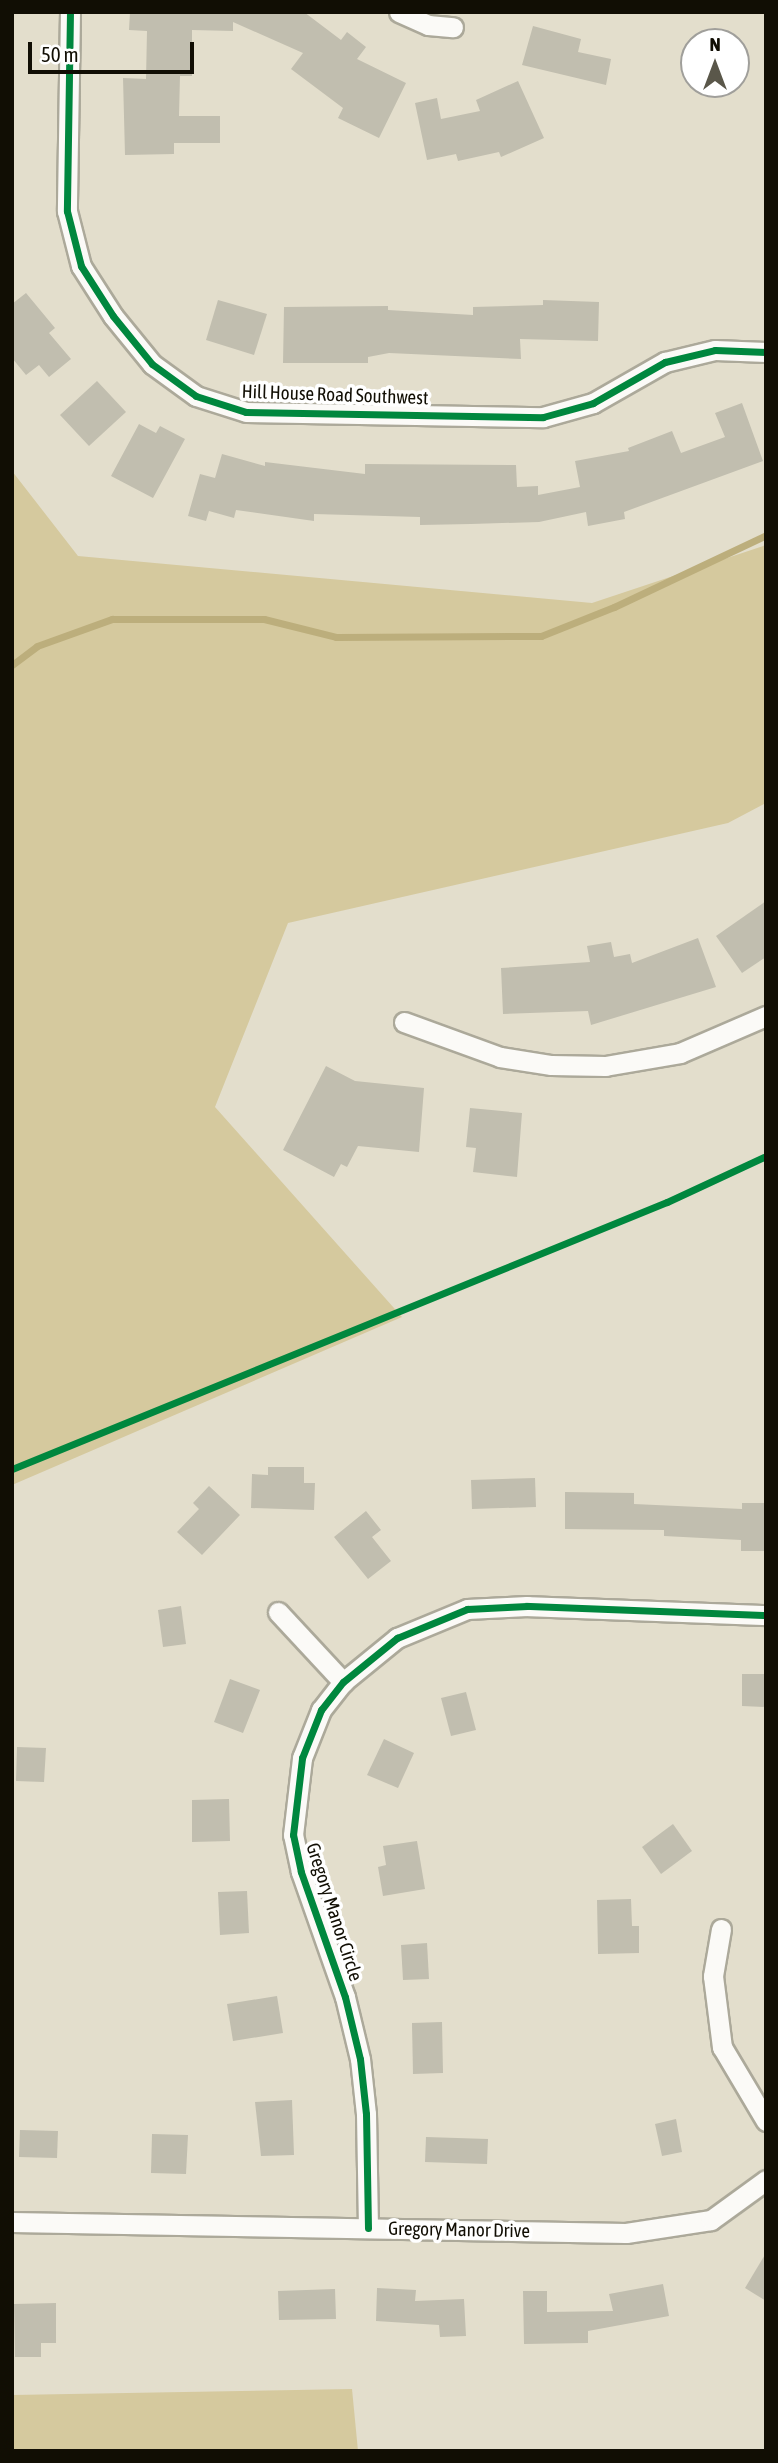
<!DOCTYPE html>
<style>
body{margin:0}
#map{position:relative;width:778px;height:2463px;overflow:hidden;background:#e3decc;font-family:"Asap Condensed",sans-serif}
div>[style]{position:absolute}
.green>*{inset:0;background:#d5c99e}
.stream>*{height:7px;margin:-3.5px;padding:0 3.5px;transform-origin:3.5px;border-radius:3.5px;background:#bcae7c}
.building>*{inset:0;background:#c1beaf}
.roads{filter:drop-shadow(2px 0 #aca99a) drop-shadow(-2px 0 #aca99a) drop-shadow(0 2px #aca99a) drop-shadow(0 -2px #aca99a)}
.street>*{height:19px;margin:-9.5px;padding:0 9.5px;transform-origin:9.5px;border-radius:9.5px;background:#fbfaf7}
.cycleway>*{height:7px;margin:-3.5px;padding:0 3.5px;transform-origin:3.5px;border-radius:3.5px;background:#00873e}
span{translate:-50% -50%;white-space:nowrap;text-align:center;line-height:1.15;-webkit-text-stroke:7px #fff;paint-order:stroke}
.street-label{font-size:19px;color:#110e04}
.frame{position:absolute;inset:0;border:14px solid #110e04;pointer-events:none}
.north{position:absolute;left:680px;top:28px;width:70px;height:70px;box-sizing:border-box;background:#fff;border:2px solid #a09f9b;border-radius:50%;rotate:0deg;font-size:19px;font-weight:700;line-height:28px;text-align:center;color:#110e04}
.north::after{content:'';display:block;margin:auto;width:24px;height:32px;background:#5a574a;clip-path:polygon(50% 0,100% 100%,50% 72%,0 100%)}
.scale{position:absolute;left:28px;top:42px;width:166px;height:32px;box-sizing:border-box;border:4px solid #110e04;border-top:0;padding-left:9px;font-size:21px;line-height:24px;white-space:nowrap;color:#110e04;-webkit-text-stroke:5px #fff;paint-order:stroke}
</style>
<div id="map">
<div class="green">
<div style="clip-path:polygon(12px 471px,78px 556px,592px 603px,766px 545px,766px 803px,728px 823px,288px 923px,215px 1107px,402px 1317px,12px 1485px)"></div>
<div style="clip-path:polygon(352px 2389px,358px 2451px,12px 2451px,12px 2395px)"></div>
</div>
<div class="stream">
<div style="left:12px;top:665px;width:31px;rotate:-37deg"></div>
<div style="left:37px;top:646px;width:80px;rotate:-19.8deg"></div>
<div style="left:112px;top:619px;width:152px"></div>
<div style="left:264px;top:619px;width:74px;rotate:14deg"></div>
<div style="left:336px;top:637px;width:205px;rotate:-0.3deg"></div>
<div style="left:541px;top:636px;width:79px;rotate:-21.7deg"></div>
<div style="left:614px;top:607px;width:168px;rotate:-25.3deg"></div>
</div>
<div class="building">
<div style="clip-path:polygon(130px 12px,304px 12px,341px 40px,347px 32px,366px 47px,357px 59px,406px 83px,379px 138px,338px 118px,343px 108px,291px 69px,303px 53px,233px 22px,233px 31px,192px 30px,192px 76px,180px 76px,179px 116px,220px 116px,220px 143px,174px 143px,174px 154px,125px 155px,123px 78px,146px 79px,147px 31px,129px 30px)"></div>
<div style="clip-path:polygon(533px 26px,581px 39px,578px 52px,611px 59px,606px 85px,522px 65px)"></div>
<div style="clip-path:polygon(518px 81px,544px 138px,501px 157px,499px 152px,458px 161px,456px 154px,427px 160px,415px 103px,437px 98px,441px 119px,480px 111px,476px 100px)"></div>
<div style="clip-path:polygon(26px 293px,55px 328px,49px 333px,71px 359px,49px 377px,39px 365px,26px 375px,12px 358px,12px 304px)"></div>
<div style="clip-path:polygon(218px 300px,267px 314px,254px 355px,206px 340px)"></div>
<div style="clip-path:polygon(543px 300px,599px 302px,598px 341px,520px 339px,521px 359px,389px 353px,368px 357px,368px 363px,283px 363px,284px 307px,388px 306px,388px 310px,473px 315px,473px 307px,543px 305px)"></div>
<div style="clip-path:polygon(97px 381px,126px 412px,89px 446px,60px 415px)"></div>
<div style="clip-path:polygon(742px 403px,763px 461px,624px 512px,625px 519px,588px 526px,586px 512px,539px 522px,471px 524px,420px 525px,420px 517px,314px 514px,314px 521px,236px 510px,234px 518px,209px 511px,206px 521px,188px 516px,200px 474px,215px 478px,222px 454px,265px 466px,265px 462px,365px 474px,365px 464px,516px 465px,517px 487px,538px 486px,538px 495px,580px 487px,575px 461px,629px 451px,628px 448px,672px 431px,681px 453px,725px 437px,715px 413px)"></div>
<div style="clip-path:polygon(139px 424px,156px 433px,160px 426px,185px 439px,153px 498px,111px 476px)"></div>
<div style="clip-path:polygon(766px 901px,766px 957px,742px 973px,716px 936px)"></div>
<div style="clip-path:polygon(698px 938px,716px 987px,591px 1025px,588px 1011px,503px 1014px,501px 968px,590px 962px,587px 946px,611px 942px,614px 957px,630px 954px,632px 963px)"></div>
<div style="clip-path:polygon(326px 1066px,355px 1081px,424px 1088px,419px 1152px,358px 1146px,347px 1167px,341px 1164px,334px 1177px,283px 1150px)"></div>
<div style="clip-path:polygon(470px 1108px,522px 1113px,517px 1177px,473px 1172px,476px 1148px,466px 1147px)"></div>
<div style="clip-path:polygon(268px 1467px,304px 1467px,304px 1483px,315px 1483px,314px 1510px,251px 1508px,252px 1474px,268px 1475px)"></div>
<div style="clip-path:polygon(535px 1478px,536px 1507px,472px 1509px,471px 1480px)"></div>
<div style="clip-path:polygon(209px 1486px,240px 1515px,202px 1555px,177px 1532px,199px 1509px,193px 1503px)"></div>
<div style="clip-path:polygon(565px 1492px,634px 1493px,634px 1504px,742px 1509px,742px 1503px,766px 1503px,766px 1551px,741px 1551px,741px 1540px,664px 1536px,664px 1530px,565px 1529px)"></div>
<div style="clip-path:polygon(366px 1511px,381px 1530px,372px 1537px,391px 1561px,368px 1579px,334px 1537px)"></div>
<div style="clip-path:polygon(181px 1606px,186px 1644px,163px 1647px,158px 1610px)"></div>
<div style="clip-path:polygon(742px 1674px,766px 1674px,766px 1707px,742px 1706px)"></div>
<div style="clip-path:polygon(230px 1679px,260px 1690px,243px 1733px,214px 1722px)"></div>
<div style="clip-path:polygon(466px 1692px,476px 1730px,451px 1736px,441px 1698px)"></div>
<div style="clip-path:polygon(384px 1739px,414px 1753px,398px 1788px,367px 1775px)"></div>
<div style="clip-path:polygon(17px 1747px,46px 1748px,44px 1782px,16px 1781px)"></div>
<div style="clip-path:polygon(229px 1799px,230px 1841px,192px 1842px,192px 1800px)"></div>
<div style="clip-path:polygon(673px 1824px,692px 1851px,661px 1874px,642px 1847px)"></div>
<div style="clip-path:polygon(417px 1841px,425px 1889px,383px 1896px,378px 1867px,386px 1865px,383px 1846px)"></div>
<div style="clip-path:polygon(247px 1891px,249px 1933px,220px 1935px,218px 1892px)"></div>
<div style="clip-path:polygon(631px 1899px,632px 1926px,639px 1926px,639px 1953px,598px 1954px,597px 1900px)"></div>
<div style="clip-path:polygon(427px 1943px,429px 1979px,403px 1980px,401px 1945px)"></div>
<div style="clip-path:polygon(277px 1996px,283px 2033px,233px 2041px,227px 2004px)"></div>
<div style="clip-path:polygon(442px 2022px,443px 2073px,413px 2074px,412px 2023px)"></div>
<div style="clip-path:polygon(292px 2100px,294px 2155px,261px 2156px,255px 2102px)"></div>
<div style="clip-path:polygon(676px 2119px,682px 2152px,662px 2156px,655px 2124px)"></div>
<div style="clip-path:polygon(20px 2130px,58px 2131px,57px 2158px,19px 2157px)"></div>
<div style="clip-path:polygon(152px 2134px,188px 2135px,186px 2174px,151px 2173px)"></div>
<div style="clip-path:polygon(426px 2137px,488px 2139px,487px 2164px,425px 2162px)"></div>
<div style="clip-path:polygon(766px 2253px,766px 2301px,745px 2288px)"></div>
<div style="clip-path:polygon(663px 2284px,669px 2316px,588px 2331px,588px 2343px,524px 2344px,523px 2291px,547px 2291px,547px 2312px,613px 2311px,609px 2294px)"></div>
<div style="clip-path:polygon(377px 2288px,416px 2290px,415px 2301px,464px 2299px,466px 2336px,440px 2337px,439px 2325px,376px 2321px)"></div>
<div style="clip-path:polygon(335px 2289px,336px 2319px,279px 2320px,278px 2291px)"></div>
<div style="clip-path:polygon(56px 2303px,56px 2343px,41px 2343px,41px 2357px,15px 2357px,14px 2304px)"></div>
</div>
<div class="roads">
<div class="street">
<div style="left:70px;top:12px;width:199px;rotate:90.9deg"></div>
<div style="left:67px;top:211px;width:57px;rotate:75.7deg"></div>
<div style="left:81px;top:266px;width:59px;rotate:57.4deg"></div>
<div style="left:113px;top:316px;width:62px;rotate:50.9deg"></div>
<div style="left:152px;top:364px;width:54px;rotate:36deg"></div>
<div style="left:196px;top:396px;width:52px;rotate:17.7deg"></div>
<div style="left:246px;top:412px;width:297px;rotate:1deg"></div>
<div style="left:543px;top:417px;width:52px;rotate:-15.6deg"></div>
<div style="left:593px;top:403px;width:83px;rotate:-29.7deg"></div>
<div style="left:665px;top:362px;width:51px;rotate:-13.5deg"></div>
<div style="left:715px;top:350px;width:51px;rotate:2.2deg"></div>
<div style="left:399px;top:12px;width:32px;rotate:24deg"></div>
<div style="left:428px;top:25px;width:25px;rotate:5deg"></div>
<div style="left:404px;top:1022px;width:102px;rotate:20deg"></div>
<div style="left:500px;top:1057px;width:52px;rotate:8.9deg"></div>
<div style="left:551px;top:1065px;width:54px;rotate:1.1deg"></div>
<div style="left:605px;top:1066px;width:76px;rotate:-9.8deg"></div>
<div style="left:680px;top:1053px;width:94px;rotate:-23.3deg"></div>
<div style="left:278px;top:1612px;width:96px;rotate:47.1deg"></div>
<div style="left:721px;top:1929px;width:48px;rotate:99.7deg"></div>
<div style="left:713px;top:1976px;width:72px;rotate:82.8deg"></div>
<div style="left:722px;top:2047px;width:86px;rotate:59.3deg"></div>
<div style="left:12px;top:2222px;width:614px;rotate:1.03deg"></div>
<div style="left:626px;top:2233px;width:86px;rotate:-8.7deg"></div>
<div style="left:711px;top:2220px;width:68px;rotate:-36deg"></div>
<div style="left:368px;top:2228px;width:114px;rotate:-91deg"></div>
<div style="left:366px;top:2114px;width:55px;rotate:-96.2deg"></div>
<div style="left:360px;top:2059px;width:64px;rotate:-103.6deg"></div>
<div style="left:345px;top:1997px;width:133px;rotate:-109.4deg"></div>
<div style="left:301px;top:1872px;width:38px;rotate:-102deg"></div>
<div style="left:293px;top:1835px;width:78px;rotate:-83.3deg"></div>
<div style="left:302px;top:1758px;width:52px;rotate:-68.4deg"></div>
<div style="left:321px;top:1710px;width:36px;rotate:-52deg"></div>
<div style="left:343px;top:1682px;width:70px;rotate:-39.2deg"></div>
<div style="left:397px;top:1638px;width:76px;rotate:-22.5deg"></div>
<div style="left:467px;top:1609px;width:60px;rotate:-2.9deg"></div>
<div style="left:527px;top:1606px;width:239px;rotate:2.2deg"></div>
</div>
</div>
<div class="cycleway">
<div style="left:70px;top:12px;width:199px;rotate:90.9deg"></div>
<div style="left:67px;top:211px;width:57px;rotate:75.7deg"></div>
<div style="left:81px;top:266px;width:59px;rotate:57.4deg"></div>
<div style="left:113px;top:316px;width:62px;rotate:50.9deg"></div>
<div style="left:152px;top:364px;width:54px;rotate:36deg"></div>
<div style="left:196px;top:396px;width:52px;rotate:17.7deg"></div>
<div style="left:246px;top:412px;width:297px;rotate:1deg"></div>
<div style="left:543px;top:417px;width:52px;rotate:-15.6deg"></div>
<div style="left:593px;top:403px;width:83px;rotate:-29.7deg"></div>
<div style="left:665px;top:362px;width:51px;rotate:-13.5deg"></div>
<div style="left:715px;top:350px;width:51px;rotate:2.2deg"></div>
<div style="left:12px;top:1469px;width:707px;rotate:-22.18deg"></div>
<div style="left:667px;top:1202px;width:109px;rotate:-24.9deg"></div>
<div style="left:368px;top:2228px;width:114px;rotate:-91deg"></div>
<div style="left:366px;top:2114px;width:55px;rotate:-96.2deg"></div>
<div style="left:360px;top:2059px;width:64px;rotate:-103.6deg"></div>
<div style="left:345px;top:1997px;width:133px;rotate:-109.4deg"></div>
<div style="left:301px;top:1872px;width:38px;rotate:-102deg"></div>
<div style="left:293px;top:1835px;width:78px;rotate:-83.3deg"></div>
<div style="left:302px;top:1758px;width:52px;rotate:-68.4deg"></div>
<div style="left:321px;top:1710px;width:36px;rotate:-52deg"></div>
<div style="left:343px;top:1682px;width:70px;rotate:-39.2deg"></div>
<div style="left:397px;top:1638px;width:76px;rotate:-22.5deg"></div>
<div style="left:467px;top:1609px;width:60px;rotate:-2.9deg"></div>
<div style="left:527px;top:1606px;width:239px;rotate:2.2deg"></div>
</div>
<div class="street-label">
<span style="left:335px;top:395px;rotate:2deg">Hill House Road Southwest</span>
<span style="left:334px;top:1912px;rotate:72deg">Gregory Manor Circle</span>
<span style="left:459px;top:2230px;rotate:1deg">Gregory Manor Drive</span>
</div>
<div class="frame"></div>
<div class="north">N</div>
<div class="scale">50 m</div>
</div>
